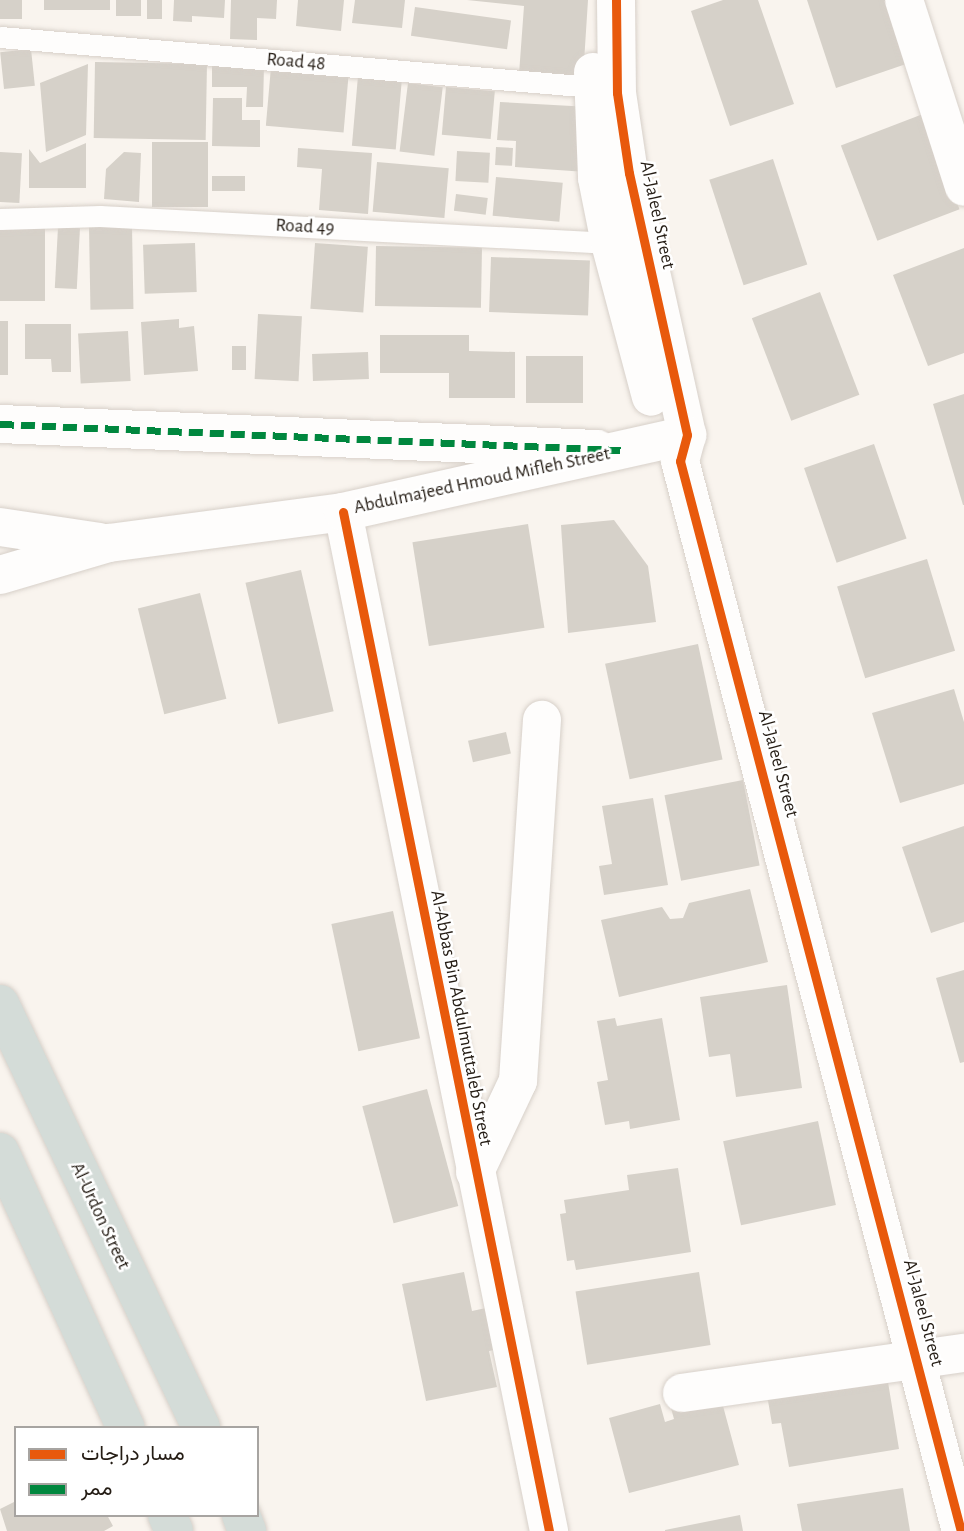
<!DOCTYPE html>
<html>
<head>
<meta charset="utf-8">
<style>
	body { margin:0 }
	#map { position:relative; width:964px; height:1531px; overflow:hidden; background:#f9f4ee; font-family:"Alegreya Sans",Vazirmatn,sans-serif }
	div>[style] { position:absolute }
	.building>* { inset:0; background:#d6d1c9; transform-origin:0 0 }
	.roads { filter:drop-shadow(0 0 2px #d7d0c9) drop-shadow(0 0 2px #d7d0c9) }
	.service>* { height:21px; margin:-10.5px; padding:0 10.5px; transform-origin:10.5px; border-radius:10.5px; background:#fefdfc }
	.minor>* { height:38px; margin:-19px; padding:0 19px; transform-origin:19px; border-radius:19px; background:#fefdfc }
	.tertiary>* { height:38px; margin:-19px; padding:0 19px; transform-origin:19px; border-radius:19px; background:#fefdfc }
	.trunk>* { height:38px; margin:-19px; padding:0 19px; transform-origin:19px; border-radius:19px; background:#d4dcd8 }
	.quiet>* { height:7px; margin-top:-3.5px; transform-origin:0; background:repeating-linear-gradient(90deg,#00873e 0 14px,transparent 0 21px) }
	.cycleway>* { height:9px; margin:-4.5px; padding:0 4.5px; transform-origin:4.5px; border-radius:4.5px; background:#e8590c }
	span { translate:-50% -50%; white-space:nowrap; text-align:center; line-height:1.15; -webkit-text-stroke:5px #fff; paint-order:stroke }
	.street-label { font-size:19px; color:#241c14 }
	.legend { position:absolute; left:14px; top:1426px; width:245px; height:91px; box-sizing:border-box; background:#fff; border:2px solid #a7a4a1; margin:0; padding:9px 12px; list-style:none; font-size:21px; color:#241c14 }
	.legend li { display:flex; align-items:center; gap:14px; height:35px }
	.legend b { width:35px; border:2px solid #a7a4a1 }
</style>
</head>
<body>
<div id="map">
	<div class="building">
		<i style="left:0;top:0;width:22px;height:19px"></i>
		<i style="left:44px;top:0;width:66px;height:10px"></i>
		<i style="left:116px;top:0;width:25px;height:16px"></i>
		<i style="left:147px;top:0;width:15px;height:19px"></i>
		<i style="clip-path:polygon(174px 0,225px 0,224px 18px,192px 16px,192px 22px,173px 21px)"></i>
		<i style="clip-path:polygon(231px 0,277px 0,276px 19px,257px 18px,257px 40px,230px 39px)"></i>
		<i style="clip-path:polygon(298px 0,344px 0,341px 31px,296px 26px)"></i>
		<i style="clip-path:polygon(355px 0,405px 0,402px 28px,352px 23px)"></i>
		<i style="clip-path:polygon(467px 0,588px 0,583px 78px,519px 74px,524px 6px)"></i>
		<i style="clip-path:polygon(723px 0,758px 0,794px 104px,730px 126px,691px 11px)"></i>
		<i style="clip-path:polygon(807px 0,888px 0,909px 63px,836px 88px)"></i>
		<i style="left:415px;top:7px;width:97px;height:29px;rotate:8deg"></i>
		<i style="left:31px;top:49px;width:37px;height:31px;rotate:84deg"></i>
		<i style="left:95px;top:62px;width:112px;height:76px;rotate:1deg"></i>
		<i style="clip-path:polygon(88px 64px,86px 135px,46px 152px,40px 83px)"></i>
		<i style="clip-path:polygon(212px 66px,264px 66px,263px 107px,246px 107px,247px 87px,212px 87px)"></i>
		<i style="left:271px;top:67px;width:78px;height:59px;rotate:5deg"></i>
		<i style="left:358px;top:76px;width:44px;height:70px;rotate:5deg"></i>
		<i style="left:408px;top:83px;width:35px;height:69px;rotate:7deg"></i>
		<i style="left:446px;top:87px;width:49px;height:48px;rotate:5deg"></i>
		<i style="clip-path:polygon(213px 98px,242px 98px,242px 120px,260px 120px,260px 147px,212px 146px)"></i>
		<i style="clip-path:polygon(500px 102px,590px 107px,586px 172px,515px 167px,516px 141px,497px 140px)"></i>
		<i style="left:923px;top:114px;width:102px;height:88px;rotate:69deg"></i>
		<i style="left:208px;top:142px;width:65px;height:56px;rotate:90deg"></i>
		<i style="clip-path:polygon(86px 143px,86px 188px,29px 188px,29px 149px,40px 163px)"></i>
		<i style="left:496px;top:147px;width:17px;height:18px;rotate:3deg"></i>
		<i style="clip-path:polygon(298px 148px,372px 153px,368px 214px,319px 210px,322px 169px,297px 167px)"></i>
		<i style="left:457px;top:151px;width:33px;height:30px;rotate:3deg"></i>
		<i style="left:0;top:152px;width:22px;height:50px;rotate:3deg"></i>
		<i style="clip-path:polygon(124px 152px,141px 153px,139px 202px,104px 199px,106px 169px)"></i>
		<i style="left:773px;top:159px;width:111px;height:67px;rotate:72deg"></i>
		<i style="left:377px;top:162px;width:72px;height:50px;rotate:5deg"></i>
		<i style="left:245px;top:176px;width:15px;height:33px;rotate:90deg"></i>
		<i style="left:496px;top:177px;width:67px;height:39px;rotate:5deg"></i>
		<i style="left:456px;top:194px;width:32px;height:17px;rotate:7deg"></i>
		<i style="left:132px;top:226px;width:83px;height:43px;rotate:89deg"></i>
		<i style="left:0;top:227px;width:45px;height:74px"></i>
		<i style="left:58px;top:227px;width:22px;height:61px;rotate:3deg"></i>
		<i style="left:195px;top:243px;width:49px;height:52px;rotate:88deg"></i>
		<i style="left:315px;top:243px;width:53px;height:66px;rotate:4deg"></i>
		<i style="left:376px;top:246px;width:106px;height:60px;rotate:1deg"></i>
		<i style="clip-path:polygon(964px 248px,964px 353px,928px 366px,893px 275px)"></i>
		<i style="left:491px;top:257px;width:99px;height:55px;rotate:2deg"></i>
		<i style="left:820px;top:292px;width:110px;height:73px;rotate:69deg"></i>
		<i style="left:258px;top:314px;width:44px;height:65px;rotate:3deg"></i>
		<i style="clip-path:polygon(179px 319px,179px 328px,194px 326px,198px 371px,144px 375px,141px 322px)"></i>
		<i style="left:0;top:321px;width:8px;height:54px"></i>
		<i style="clip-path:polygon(25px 324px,71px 324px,71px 372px,52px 372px,51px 359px,25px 359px)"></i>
		<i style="left:128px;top:331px;width:50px;height:50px;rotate:87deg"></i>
		<i style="clip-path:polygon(380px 335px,469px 335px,469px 351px,515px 352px,515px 398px,449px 398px,449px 373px,380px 373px)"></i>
		<i style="left:232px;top:346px;width:14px;height:24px"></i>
		<i style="left:368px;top:352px;width:27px;height:56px;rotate:88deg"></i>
		<i style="left:583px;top:356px;width:47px;height:57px;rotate:90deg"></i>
		<i style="clip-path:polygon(964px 394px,964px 505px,963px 505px,933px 404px)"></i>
		<i style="left:874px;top:444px;width:100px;height:74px;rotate:71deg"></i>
		<i style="clip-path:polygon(614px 520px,648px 566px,656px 622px,568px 633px,561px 525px)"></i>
		<i style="left:528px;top:524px;width:105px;height:117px;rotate:81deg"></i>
		<i style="left:927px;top:559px;width:96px;height:94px;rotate:73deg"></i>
		<i style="left:301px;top:570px;width:145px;height:57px;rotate:77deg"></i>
		<i style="left:200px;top:593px;width:109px;height:64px;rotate:76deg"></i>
		<i style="left:698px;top:644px;width:118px;height:95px;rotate:78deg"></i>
		<i style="clip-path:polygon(954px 689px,964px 722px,964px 784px,900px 803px,872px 713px)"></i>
		<i style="left:506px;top:732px;width:22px;height:39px;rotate:77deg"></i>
		<i style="left:743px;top:780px;width:87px;height:80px;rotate:79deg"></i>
		<i style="clip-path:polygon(653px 798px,668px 885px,604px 895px,599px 866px,612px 864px,602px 806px)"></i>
		<i style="clip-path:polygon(964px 826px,964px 922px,931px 933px,902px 847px)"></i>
		<i style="clip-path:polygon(750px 889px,768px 962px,619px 997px,601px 920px,662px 907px,670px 919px,683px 918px,689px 903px)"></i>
		<i style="left:393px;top:911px;width:130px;height:63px;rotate:78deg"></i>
		<i style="clip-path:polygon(964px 970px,964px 1062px,960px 1063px,936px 978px)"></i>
		<i style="clip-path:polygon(787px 985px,802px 1088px,736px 1097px,730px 1054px,709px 1057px,700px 997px)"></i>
		<i style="clip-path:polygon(615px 1018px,617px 1026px,662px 1018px,680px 1120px,630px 1129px,629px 1121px,605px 1125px,597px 1082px,608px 1080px,597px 1021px)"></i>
		<i style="left:427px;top:1089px;width:121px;height:67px;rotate:75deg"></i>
		<i style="left:818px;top:1121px;width:86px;height:97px;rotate:78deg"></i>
		<i style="clip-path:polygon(678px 1168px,691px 1252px,576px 1270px,574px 1260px,567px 1261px,560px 1214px,566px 1213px,564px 1200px,629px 1190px,627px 1175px)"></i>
		<i style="clip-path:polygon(464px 1272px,472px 1311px,500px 1305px,509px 1347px,489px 1351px,497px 1387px,426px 1401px,402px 1284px)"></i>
		<i style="left:699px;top:1272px;width:74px;height:125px;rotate:81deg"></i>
		<i style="clip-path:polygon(887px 1376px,899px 1449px,789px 1467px,781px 1423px,772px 1424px,767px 1395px)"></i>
		<i style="clip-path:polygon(720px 1395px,739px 1465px,629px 1493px,609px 1418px,660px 1404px,665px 1422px,674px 1419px,671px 1408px)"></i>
		<i style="clip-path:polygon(903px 1488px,910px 1531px,802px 1531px,797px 1504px)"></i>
		<i style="clip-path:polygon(16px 1501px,16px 1515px,107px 1515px,113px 1526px,104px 1531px,7px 1531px,0 1509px)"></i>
		<i style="clip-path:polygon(740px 1515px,743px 1531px,665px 1531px,665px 1530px)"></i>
	</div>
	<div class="roads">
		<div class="service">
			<i style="left:0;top:37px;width:595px;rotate:4.82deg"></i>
			<i style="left:0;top:219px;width:100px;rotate:-1.7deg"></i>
			<i style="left:100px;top:216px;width:511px;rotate:3.03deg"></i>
		</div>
		<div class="minor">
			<i style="left:904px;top:0;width:196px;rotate:72.2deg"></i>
			<i style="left:0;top:424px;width:598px;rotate:2.4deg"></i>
			<i style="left:343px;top:512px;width:1040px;rotate:78.57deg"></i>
			<i style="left:475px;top:1172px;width:101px;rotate:-64.7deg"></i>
			<i style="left:518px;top:1081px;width:362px;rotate:-86.2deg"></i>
			<i style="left:682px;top:1393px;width:285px;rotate:-8.1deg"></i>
		</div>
		<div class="tertiary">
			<i style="left:616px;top:0;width:93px;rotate:89.4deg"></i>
			<i style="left:617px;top:93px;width:81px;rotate:81.5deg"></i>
			<i style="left:629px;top:173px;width:268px;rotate:77.5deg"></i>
			<i style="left:687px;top:435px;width:27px;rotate:105deg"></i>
			<i style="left:680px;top:461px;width:1106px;rotate:75.29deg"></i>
			<i style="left:593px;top:72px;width:106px;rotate:87.8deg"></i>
			<i style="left:597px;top:178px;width:66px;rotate:78.7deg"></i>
			<i style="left:610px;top:243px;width:159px;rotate:75.1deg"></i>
			<i style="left:0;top:527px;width:101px;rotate:8.5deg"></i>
			<i style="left:0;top:575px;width:114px;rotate:-16.4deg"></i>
			<i style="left:109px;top:543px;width:236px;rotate:-7.5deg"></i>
			<i style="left:343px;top:512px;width:353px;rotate:-12.6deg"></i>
		</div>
		<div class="trunk">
			<i style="left:0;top:1004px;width:469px;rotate:64.6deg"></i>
			<i style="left:0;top:1152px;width:303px;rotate:65.5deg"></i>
			<i style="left:167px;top:1515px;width:17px;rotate:66deg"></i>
			<i style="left:241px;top:1515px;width:17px;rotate:69deg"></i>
		</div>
	</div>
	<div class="quiet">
		<i style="left:0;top:424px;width:621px;rotate:2.4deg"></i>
	</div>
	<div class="cycleway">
		<i style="left:616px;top:0;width:93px;rotate:89.4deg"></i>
		<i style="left:617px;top:93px;width:81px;rotate:81.5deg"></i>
		<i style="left:629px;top:173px;width:268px;rotate:77.5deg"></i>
		<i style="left:687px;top:435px;width:27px;rotate:105deg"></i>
		<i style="left:680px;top:461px;width:1106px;rotate:75.29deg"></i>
		<i style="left:343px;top:512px;width:1040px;rotate:78.57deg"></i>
	</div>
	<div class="street-label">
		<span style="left:296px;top:62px;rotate:5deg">Road 48</span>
		<span style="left:657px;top:215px;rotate:78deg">Al-Jaleel Street</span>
		<span style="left:305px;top:227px;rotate:3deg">Road 49</span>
		<span style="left:482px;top:481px;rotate:-12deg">Abdulmajeed Hmoud Mifleh Street</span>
		<span style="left:778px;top:764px;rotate:75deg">Al-Jaleel Street</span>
		<span style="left:461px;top:1018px;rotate:79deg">Al-Abbas Bin Abdulmuttaleb Street</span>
		<span style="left:100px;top:1216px;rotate:65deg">Al-Urdon Street</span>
		<span style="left:923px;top:1313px;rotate:75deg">Al-Jaleel Street</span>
	</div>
	<ul class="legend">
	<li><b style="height:9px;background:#e8590c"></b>مسار دراجات</li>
	<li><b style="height:9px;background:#00873e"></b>ممر</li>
	</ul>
</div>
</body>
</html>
